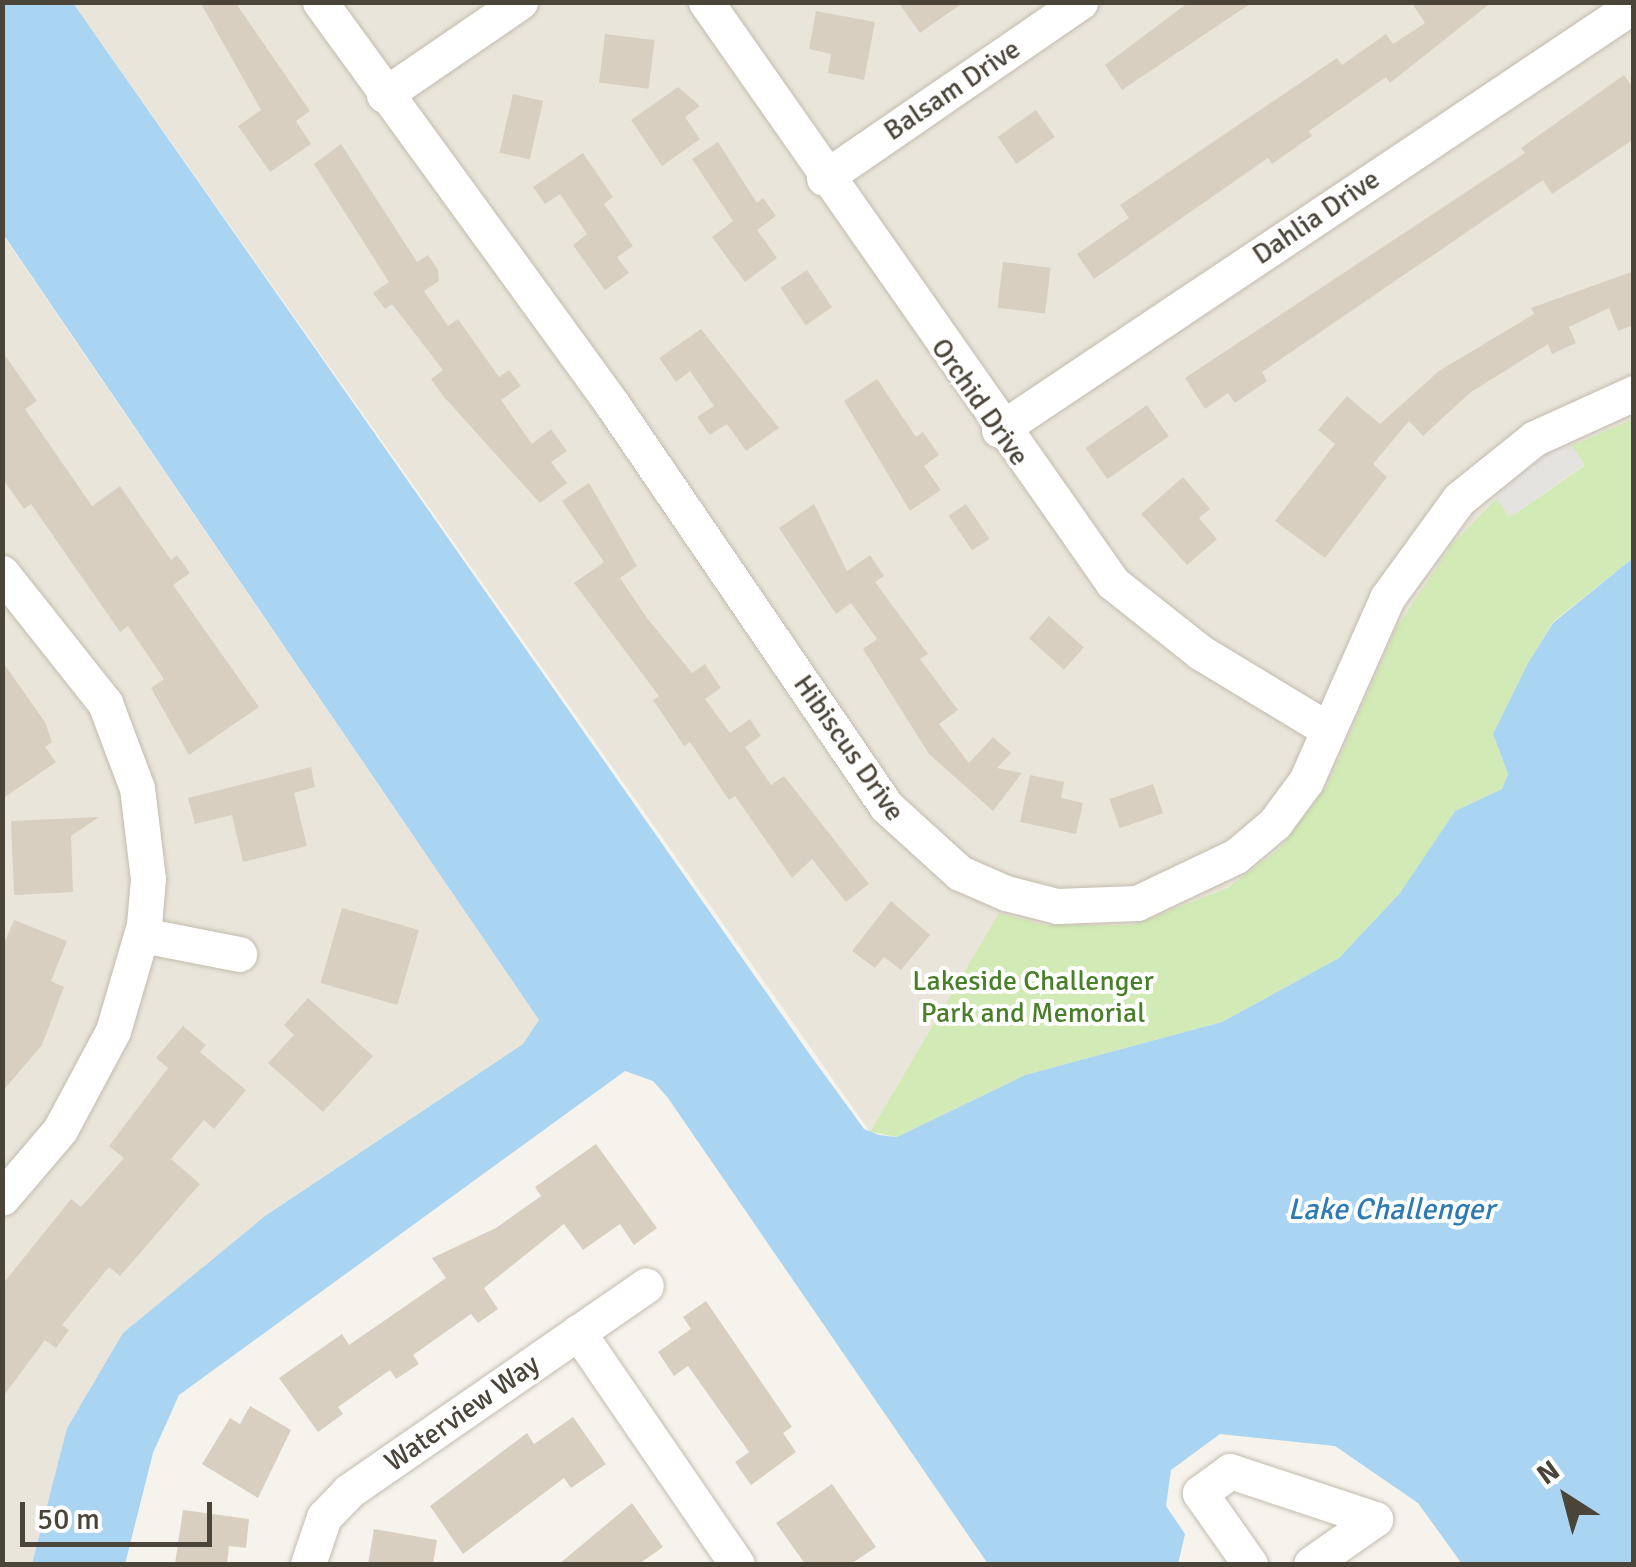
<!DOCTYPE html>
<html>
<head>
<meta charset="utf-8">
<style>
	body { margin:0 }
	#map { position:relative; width:1636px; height:1567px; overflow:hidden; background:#f6f3ec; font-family:Signika,sans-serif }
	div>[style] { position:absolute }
	.residential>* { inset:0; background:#eae5da }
	.green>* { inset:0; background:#d2eab5 }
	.parking>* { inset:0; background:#e5e3e0; transform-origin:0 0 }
	.water>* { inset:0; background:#a9d4f2 }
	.building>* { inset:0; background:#d8cfc1; transform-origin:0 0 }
	.roads { filter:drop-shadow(0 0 2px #c2bbae) drop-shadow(0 0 2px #c2bbae) }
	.minor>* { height:35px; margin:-17.5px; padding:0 17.5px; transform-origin:17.5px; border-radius:17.5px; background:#fff }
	span { translate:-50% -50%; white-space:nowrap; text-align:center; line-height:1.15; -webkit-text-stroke:8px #fff; paint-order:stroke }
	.street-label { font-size:28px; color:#4b4439 }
	.park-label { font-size:28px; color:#4a7f2a }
	.water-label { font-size:30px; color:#2e7ab2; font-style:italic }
	.frame { position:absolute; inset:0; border:5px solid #4b4439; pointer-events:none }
	.north { position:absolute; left:1516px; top:1447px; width:100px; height:100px; -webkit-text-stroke:8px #fff; paint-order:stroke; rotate:324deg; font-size:28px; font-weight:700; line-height:40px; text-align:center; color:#4b4439 }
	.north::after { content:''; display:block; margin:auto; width:35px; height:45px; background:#4b4439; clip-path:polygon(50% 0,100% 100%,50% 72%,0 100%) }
	.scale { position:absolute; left:20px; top:1502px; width:192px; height:45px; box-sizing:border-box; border:5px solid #4b4439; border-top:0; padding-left:12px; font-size:30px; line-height:35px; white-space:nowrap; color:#4b4439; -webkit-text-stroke:8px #fff; paint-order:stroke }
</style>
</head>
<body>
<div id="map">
	<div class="residential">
		<i style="clip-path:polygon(73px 3px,1633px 3px,1633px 419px,1571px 446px,1565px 437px,1490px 490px,1497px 498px,1453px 543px,1328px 784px,1279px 849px,1227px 888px,1132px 925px,1044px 925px,999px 914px,870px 1132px)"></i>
		<i style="clip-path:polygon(2px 234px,539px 1020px,523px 1044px,265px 1216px,123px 1333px,67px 1428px,32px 1564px,2px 1564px)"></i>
	</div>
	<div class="green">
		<i style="clip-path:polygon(1633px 419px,1633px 558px,1553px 622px,1528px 663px,1493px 734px,1508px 774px,1502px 789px,1455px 811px,1400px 893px,1339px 958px,1222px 1022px,1025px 1075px,897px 1137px,870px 1132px,999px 913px,1044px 925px,1132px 925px,1227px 888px,1279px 849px,1328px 784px,1397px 627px,1453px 543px,1497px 498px,1513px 515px,1584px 466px,1571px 446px)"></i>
	</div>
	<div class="parking">
		<i style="left:1565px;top:436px;width:35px;height:92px;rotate:55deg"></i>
	</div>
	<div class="water">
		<i style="clip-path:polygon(2px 3px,73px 3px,808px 1052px,864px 1129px,879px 1135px,897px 1137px,1025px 1075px,1222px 1022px,1339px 958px,1400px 893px,1455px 811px,1502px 789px,1508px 774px,1493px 734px,1528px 663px,1553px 623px,1633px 558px,1633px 1564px,1462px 1564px,1418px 1503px,1335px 1446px,1220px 1434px,1171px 1470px,1166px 1506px,1185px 1534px,1178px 1564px,988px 1564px,668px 1098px,653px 1081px,625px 1071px,179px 1395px,153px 1453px,125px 1564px,32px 1564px,67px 1428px,123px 1333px,265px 1216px,523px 1044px,539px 1020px,3px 234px)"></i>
	</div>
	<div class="building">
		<i style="clip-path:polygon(200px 2px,235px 2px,310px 111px,296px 121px,311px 144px,270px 172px,238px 126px,261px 110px)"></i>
		<i style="clip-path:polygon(898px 2px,964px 2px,920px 33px)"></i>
		<i style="clip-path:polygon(1189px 2px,1253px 2px,1122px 90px,1105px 65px)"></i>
		<i style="clip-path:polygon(1411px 2px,1492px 2px,1390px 83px,1386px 77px,1309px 131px,1312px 136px,1272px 164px,1268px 158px,1094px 279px,1077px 254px,1129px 218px,1120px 205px,1337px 58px,1342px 65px,1386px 34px,1393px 44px,1425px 23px)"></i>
		<i style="clip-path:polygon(816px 11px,875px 22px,864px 80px,828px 73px,831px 54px,809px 49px)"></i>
		<i style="left:605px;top:34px;width:50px;height:49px;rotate:7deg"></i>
		<i style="clip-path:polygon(1624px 75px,1634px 89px,1634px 139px,1552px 194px,1543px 180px,1262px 372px,1267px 381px,1235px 403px,1228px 393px,1205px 409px,1185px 378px,1525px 153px,1521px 148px)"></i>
		<i style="clip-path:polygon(678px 87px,700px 106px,685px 117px,700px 139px,662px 166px,631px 120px)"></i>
		<i style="left:513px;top:94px;width:31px;height:60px;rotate:13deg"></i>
		<i style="left:1036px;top:110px;width:33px;height:47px;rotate:55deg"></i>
		<i style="clip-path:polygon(718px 142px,757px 203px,763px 198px,776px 216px,757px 230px,777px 258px,745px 282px,712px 237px,733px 221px,692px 159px)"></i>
		<i style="clip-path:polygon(341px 144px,417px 262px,428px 255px,438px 270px,439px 281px,424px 291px,448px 326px,458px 319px,499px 377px,509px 370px,521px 386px,501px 400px,532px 444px,551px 429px,567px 451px,551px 462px,567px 483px,540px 503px,444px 397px,431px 379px,443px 370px,392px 304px,385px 309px,373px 293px,389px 282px,314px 164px)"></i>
		<i style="clip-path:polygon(583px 153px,613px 197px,604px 204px,633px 246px,617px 257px,629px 273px,605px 290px,573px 245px,587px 234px,560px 194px,545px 204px,533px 187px)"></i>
		<i style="left:1003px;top:262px;width:48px;height:46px;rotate:7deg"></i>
		<i style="left:807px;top:270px;width:45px;height:32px;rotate:56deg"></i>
		<i style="clip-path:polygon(1634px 271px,1634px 325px,1618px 331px,1609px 308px,1569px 327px,1576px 343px,1552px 354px,1548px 344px,1471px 392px,1423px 436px,1409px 421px,1373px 464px,1387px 477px,1325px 558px,1275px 521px,1335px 444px,1318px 430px,1347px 396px,1380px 424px,1439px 371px,1534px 314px,1531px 308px)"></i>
		<i style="clip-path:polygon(701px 329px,779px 428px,746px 451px,727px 424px,710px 435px,697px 417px,714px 406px,690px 371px,676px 382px,659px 358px)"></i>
		<i style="clip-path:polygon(2px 351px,37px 401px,25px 409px,92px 506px,120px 486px,171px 560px,177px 555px,190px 573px,173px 585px,259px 707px,189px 755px,151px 688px,164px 679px,128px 626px,120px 632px,31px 504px,24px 509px,2px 478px)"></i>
		<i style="clip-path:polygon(877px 379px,916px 437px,923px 432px,939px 455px,924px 466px,941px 490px,910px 511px,844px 401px)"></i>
		<i style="left:1147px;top:405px;width:38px;height:75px;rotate:55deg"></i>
		<i style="clip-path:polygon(1183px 477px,1210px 509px,1199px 518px,1217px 539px,1187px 565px,1141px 514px)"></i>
		<i style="clip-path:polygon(589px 483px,637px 566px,620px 578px,647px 618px,692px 673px,705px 664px,721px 688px,705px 699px,730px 733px,750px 719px,761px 736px,745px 747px,771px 785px,784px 776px,869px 884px,846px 902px,812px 859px,792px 878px,735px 796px,729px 800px,690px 742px,684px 746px,653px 700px,659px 696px,574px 583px,604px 562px,562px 501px)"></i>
		<i style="clip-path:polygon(814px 504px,847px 571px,870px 555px,884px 576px,875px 582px,928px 654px,920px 659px,958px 710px,939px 724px,969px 763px,993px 737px,1011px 753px,997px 768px,1022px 773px,993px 811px,929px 754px,863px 649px,877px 639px,851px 603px,836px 614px,779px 528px)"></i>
		<i style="left:966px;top:504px;width:42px;height:21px;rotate:56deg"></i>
		<i style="left:1049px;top:616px;width:47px;height:30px;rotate:42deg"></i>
		<i style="clip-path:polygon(2px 661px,45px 722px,52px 742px,45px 747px,56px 762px,2px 799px)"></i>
		<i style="clip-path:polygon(311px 767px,315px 787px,294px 793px,307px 846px,243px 862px,232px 815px,195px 824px,188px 798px)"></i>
		<i style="clip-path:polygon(1030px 775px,1064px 782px,1061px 798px,1083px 803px,1076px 834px,1020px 822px)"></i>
		<i style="left:1153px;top:784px;width:31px;height:46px;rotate:71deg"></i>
		<i style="clip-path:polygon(99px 817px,71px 836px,73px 892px,14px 895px,11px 821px)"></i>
		<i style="clip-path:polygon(891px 901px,930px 935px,901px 970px,884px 957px,875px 968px,852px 951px)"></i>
		<i style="left:342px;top:908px;width:80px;height:78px;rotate:16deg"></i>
		<i style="clip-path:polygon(14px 920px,67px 941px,51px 981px,64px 987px,42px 1045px,2px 1092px,2px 948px)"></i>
		<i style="clip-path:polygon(308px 998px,373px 1056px,323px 1112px,268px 1063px,294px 1035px,284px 1025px)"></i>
		<i style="clip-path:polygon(183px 1026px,206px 1045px,200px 1052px,246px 1090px,214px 1129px,204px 1120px,171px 1159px,200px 1184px,120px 1276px,109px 1267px,62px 1325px,69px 1330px,56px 1348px,45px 1340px,2px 1398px,2px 1285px,71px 1199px,81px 1207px,124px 1158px,109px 1146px,168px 1068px,156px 1058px)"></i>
		<i style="clip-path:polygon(596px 1144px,657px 1228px,634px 1245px,620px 1224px,583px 1250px,564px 1224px,484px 1288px,498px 1309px,478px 1323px,471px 1314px,413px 1355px,419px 1364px,396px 1379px,390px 1370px,338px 1407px,343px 1414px,318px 1432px,279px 1378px,342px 1334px,349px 1345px,446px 1278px,432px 1258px,496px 1228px,541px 1196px,535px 1187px)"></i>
		<i style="clip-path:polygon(706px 1301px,792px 1427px,783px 1433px,796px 1452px,751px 1485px,735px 1462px,749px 1452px,688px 1366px,674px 1376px,658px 1352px,691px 1329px,683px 1317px)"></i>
		<i style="clip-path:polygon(250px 1406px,291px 1430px,258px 1498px,202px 1464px,230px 1418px,240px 1424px)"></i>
		<i style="clip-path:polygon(573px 1417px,606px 1464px,571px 1488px,564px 1478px,463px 1554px,430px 1506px,527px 1433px,534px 1444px)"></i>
		<i style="clip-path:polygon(832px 1484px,876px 1547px,851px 1564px,805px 1564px,776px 1523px)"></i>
		<i style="clip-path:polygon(632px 1503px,663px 1547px,639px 1564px,559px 1564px)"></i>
		<i style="clip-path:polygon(183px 1510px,249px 1519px,246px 1548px,229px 1546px,227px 1564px,175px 1564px)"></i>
		<i style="clip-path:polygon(374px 1529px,437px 1540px,433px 1564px,368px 1564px)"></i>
	</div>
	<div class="roads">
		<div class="minor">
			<i style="left:320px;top:2px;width:497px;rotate:54deg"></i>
			<i style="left:612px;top:404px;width:486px;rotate:55.7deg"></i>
			<i style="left:886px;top:806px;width:100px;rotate:42.2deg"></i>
			<i style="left:960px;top:873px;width:50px;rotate:23.5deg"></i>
			<i style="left:1006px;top:893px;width:53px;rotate:14.3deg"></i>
			<i style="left:1057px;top:906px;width:80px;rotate:-2.1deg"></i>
			<i style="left:1137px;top:903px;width:110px;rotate:-25.4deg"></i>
			<i style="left:1236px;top:856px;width:51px;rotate:-40.2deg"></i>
			<i style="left:1275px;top:823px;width:52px;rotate:-53.6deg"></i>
			<i style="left:1306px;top:781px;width:200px;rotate:-66.1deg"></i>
			<i style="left:1387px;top:598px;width:122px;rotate:-54deg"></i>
			<i style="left:1459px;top:499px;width:97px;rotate:-38.8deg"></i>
			<i style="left:1535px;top:438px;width:109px;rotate:-24.4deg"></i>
			<i style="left:706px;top:2px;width:709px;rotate:54.99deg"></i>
			<i style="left:1113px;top:583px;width:111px;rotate:38.4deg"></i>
			<i style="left:1200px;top:652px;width:149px;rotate:31.2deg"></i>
			<i style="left:384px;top:95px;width:165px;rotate:-34.4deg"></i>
			<i style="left:824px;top:178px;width:311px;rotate:-34.5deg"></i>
			<i style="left:999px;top:430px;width:764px;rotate:-33.79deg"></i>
			<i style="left:2px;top:573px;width:166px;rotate:51.6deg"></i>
			<i style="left:105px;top:703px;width:91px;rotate:69.4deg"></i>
			<i style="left:137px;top:788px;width:92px;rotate:83.1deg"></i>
			<i style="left:148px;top:879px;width:46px;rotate:95deg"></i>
			<i style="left:144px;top:925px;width:110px;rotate:106.3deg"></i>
			<i style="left:113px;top:1031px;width:112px;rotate:118.2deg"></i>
			<i style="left:60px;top:1130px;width:89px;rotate:130.5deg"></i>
			<i style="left:142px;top:935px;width:99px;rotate:11.1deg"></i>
			<i style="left:578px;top:1332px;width:281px;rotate:55.6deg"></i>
			<i style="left:308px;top:1564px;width:50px;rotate:-71.2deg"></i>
			<i style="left:324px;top:1517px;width:36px;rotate:-46deg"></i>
			<i style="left:349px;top:1491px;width:361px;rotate:-34.7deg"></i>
			<i style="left:1250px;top:1564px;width:87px;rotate:-125.2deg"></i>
			<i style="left:1200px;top:1493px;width:37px;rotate:-36deg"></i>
			<i style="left:1230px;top:1471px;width:153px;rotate:18.3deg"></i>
			<i style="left:1375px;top:1519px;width:78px;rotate:144.9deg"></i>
		</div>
	</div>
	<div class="street-label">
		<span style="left:952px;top:90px;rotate:-34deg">Balsam Drive</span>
		<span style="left:1316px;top:217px;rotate:-34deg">Dahlia Drive</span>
		<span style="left:980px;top:402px;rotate:55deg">Orchid Drive</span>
		<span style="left:849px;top:748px;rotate:55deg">Hibiscus Drive</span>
		<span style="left:462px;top:1413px;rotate:-35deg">Waterview Way</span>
	</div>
	<div class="park-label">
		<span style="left:1033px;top:997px">Lakeside Challenger<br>Park and Memorial</span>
	</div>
	<div class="water-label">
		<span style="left:1391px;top:1210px">Lake Challenger</span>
	</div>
	<div class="frame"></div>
	<div class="north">N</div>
	<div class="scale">50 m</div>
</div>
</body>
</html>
